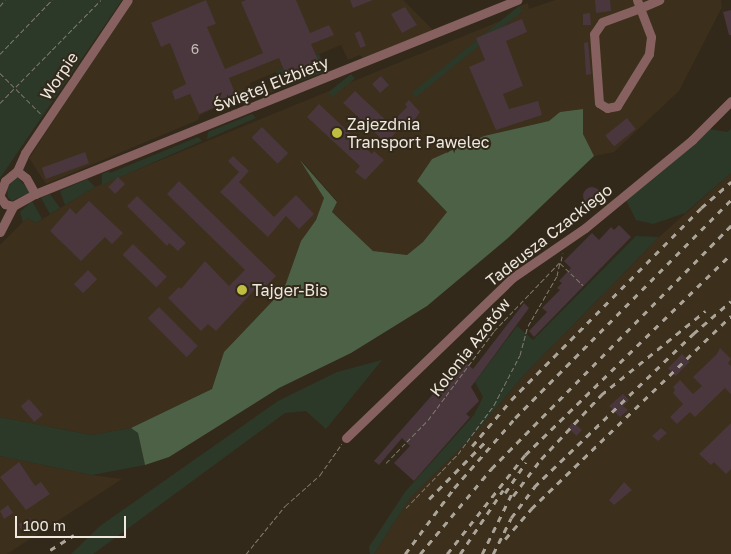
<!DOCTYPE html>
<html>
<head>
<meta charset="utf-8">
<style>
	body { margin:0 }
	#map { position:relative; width:731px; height:554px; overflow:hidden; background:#32291b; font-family:"Golos Text",sans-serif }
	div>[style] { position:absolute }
	.built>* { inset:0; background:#3c2f1b }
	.green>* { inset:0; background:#2c3928; transform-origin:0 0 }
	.forest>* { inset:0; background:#4c6146 }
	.building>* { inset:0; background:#49373d; transform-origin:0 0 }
	.round { border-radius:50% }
	.path>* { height:1px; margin-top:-0.5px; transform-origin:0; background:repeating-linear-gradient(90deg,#827a6e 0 5px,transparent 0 7.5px) }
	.minor>* { height:9px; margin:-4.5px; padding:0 4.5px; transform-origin:4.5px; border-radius:4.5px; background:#87615f }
	.rail>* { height:2.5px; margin-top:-1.25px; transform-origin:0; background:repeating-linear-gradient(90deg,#aba499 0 6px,transparent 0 12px) }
	.dots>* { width:14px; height:14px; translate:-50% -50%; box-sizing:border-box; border:2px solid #32291b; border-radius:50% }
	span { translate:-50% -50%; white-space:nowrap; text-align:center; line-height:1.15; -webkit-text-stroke:4px #32291b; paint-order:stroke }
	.number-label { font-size:14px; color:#c5bcb6 }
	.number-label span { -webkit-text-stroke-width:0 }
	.street-label { font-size:16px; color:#eee8df }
	.poi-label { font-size:16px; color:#eee8df }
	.left { translate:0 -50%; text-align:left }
	.scale { position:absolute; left:15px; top:516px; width:111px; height:22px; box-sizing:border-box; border:2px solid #eee8df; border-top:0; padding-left:6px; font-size:15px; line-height:18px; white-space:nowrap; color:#eee8df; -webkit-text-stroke:4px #32291b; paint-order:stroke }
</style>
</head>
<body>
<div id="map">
	<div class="built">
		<i style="clip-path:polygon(133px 0,403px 0,433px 30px,363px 58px,360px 55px,348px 60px,341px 45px,317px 55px,319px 62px,286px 75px,276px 72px,250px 83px,255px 94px,273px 86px,275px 91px,253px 100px,241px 97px,200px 115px,198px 120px,46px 184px,29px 158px)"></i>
		<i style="clip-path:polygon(555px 0,721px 0,722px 7px,679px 91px,614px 152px,594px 156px,590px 151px,583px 134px,583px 109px,561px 112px,549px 121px,484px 136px,432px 159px,417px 181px,447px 212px,423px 242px,407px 255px,373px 251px,332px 212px,337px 201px,302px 161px,324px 198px,316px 220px,301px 241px,284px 289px,224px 352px,212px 389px,131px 428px,91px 435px,0 417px,0 245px,27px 218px,36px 223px,95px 187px,522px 12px,519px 6px,528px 3px,529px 9px)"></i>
		<i style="clip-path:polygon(731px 173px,731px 554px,374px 554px,410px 498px,472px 437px,522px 377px,659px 237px)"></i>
		<i style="clip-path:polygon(0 456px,92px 475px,122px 479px,7px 554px,0 554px)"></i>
	</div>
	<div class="green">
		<i style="clip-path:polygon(0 0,122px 0,0 178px)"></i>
		<i style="left:519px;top:6px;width:6px;height:138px;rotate:51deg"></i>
		<i style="clip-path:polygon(319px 54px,327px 71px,282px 88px,276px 72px,283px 68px,287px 75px,319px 62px,316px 55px)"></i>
		<i style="left:351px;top:74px;width:6px;height:29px;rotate:51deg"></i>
		<i style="clip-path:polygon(252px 114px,256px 118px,207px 139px,208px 132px)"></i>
		<i style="clip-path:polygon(709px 129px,727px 132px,731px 129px,731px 173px,685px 213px,653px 224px,636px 220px,626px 200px)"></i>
		<i style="clip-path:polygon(198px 137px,202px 141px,102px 185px,102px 174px,109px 171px,110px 173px)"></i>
		<i style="clip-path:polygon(17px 177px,31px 192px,12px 201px,8px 197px,7px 188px)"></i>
		<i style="clip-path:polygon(87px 179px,95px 187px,65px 205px,60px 191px)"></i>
		<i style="clip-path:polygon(50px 194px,60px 208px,50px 214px,41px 198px)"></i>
		<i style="clip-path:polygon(32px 201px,42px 219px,36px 223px,27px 218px,23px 222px,20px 212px)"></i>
		<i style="clip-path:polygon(636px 236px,659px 237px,522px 377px,472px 437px,410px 498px,374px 554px,370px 554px,369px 547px,405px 492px,474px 415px,483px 397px,475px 382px,517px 326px,533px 340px)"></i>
		<i style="clip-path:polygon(382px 360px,326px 429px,306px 411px,285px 413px,93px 554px,71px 554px,100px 526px,278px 401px,337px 372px)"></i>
		<i style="clip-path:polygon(0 417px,91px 435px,131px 428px,138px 433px,145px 465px,92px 475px,0 456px)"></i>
	</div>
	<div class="forest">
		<i style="clip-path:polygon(583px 109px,583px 134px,594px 156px,508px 238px,427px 306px,351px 353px,279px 388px,169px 457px,145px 465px,138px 433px,131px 428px,212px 389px,224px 352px,284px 289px,301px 241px,316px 220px,324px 198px,300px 160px,337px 202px,332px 212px,373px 251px,407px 255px,423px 242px,447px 212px,417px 181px,432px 159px,484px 136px,549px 121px,560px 112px)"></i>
	</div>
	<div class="building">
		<i style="clip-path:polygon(206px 0,216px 24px,207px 27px,225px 69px,263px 53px,241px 2px,246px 0,296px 0,310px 33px,329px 25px,334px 35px,311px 44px,319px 62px,286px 75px,279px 58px,229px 78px,237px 98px,199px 114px,190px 94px,175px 100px,172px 91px,186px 84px,170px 43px,161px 47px,151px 23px)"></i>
		<i style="clip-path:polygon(350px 0,373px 0,353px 8px)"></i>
		<i style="clip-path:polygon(595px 0,610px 0,611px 11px,596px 13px)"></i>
		<i style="clip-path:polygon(405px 7px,417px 25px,402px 33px,391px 14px)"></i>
		<i style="clip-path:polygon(731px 10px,731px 35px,729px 35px,723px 12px)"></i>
		<i style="clip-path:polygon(590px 13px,591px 25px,583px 25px,583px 14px)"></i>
		<i style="clip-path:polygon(522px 19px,527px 32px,506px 41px,523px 86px,503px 94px,509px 109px,538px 101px,542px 115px,496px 130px,469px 67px,485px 60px,476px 38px)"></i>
		<i style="left:360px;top:31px;width:16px;height:6px;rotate:68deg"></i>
		<i style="clip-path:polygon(588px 42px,591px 74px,586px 75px,584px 43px)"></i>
		<i style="left:381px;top:76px;width:12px;height:12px;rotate:48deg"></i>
		<i style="clip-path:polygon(355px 91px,390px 124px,407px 107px,405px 104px,409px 100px,420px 112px,406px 132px,401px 127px,386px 143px,343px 103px)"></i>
		<i style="clip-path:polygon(319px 104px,372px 154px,374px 151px,384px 160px,365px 180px,355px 172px,360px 166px,307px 117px)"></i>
		<i style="left:627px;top:118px;width:14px;height:28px;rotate:51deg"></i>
		<i style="left:262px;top:127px;width:37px;height:15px;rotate:45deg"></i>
		<i style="left:85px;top:152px;width:12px;height:46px;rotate:70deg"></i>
		<i style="clip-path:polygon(233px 156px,249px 171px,239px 182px,274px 217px,296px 195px,314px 214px,299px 229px,286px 216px,268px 237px,220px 192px,239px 172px,228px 161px)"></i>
		<i style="left:118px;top:177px;width:10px;height:14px;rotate:45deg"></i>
		<i style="clip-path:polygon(179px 181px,276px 276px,263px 289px,259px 285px,216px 331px,208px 324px,201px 331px,168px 298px,179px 287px,181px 289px,205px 261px,229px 286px,245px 270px,167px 194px)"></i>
		<i class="round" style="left:583px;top:187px;width:18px;height:18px"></i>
		<i style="clip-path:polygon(137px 196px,186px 243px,178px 251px,169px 243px,167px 246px,127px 206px)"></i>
		<i style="clip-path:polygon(89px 201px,123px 233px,112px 244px,105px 237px,81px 261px,50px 231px,70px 208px,76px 214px)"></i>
		<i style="clip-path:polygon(619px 225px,631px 237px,534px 337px,529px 331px,547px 312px,542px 308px,560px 290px,557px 288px,562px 283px,559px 281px,571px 268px,564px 261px,592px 233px,599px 240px,611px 227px,614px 230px)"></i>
		<i style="left:133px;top:244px;width:47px;height:15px;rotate:44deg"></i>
		<i style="left:88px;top:270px;width:13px;height:20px;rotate:45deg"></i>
		<i style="clip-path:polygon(524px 303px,529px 308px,471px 387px,479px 401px,466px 414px,470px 417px,414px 481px,394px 463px,410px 446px,402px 438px,379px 465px,374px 461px,463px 360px,473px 369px)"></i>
		<i style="left:159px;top:307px;width:55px;height:16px;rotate:45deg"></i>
		<i style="clip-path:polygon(720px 348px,731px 359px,728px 363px,731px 366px,731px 394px,725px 388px,695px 417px,690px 412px,677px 424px,670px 417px,683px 404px,673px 393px,675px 390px,673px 387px,680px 380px,693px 394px,702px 386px,693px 377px,717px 354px)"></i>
		<i style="left:682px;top:354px;width:11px;height:20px;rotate:45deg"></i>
		<i style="clip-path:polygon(623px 394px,629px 400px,623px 406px,628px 410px,620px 417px,609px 406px)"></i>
		<i style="left:29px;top:399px;width:21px;height:11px;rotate:49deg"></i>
		<i style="left:573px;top:422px;width:12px;height:8px;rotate:42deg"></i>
		<i style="clip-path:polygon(731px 423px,731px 469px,726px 474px,714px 462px,711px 465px,699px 454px)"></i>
		<i style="clip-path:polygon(661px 428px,667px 433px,658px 441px,652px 436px)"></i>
		<i style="clip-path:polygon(19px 462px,35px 486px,41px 482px,50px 494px,26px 510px,0 477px)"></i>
		<i style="clip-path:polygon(624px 482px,632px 490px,614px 505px,609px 500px)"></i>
		<i style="clip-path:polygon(8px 505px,13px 513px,4px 519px,0 511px)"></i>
		<i style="left:30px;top:518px;width:7px;height:13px;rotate:63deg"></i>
	</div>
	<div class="path">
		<i style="left:0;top:6px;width:8px;rotate:-50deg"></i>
		<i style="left:0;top:54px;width:75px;rotate:-46.1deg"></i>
		<i style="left:0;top:73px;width:58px;rotate:45deg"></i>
		<i style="left:0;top:103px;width:144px;rotate:-45.6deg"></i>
		<i style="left:560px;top:263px;width:32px;rotate:44deg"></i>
		<i style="left:386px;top:463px;width:60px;rotate:-45.7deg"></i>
		<i style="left:428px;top:420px;width:111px;rotate:-53.4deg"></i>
		<i style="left:494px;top:331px;width:97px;rotate:-46.3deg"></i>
		<i style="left:561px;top:261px;width:8px;rotate:-76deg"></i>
		<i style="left:406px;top:508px;width:75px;rotate:-46.1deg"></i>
		<i style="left:458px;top:454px;width:61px;rotate:-53.7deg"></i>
		<i style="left:494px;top:405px;width:56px;rotate:-62.5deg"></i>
		<i style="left:520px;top:355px;width:30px;rotate:-75deg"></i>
		<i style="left:528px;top:326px;width:58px;rotate:-59.9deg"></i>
		<i style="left:557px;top:276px;width:14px;rotate:-78deg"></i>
		<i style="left:246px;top:554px;width:62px;rotate:-50.9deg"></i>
		<i style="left:285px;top:506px;width:47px;rotate:-41.5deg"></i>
		<i style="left:320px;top:475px;width:38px;rotate:-55deg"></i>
	</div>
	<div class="minor">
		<i style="left:637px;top:0;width:9px;rotate:69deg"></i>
		<i style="left:640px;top:8px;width:31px;rotate:69deg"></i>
		<i style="left:651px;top:37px;width:17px;rotate:97deg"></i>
		<i style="left:649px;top:54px;width:61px;rotate:121.6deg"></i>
		<i style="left:617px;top:106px;width:10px;rotate:169deg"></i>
		<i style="left:607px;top:108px;width:9px;rotate:-148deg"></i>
		<i style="left:599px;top:103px;width:69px;rotate:-94.1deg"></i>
		<i style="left:594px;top:34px;width:14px;rotate:-56deg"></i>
		<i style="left:602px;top:22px;width:40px;rotate:-20.2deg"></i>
		<i style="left:640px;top:8px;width:21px;rotate:-23deg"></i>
		<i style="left:17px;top:171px;width:20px;rotate:-66deg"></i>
		<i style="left:25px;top:153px;width:184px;rotate:-56.1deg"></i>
		<i style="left:0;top:194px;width:14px;rotate:-69deg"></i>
		<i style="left:5px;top:181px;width:16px;rotate:-40deg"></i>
		<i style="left:35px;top:194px;width:520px;rotate:-21.92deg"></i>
		<i style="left:0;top:197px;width:9px;rotate:54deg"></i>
		<i style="left:5px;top:204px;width:8px;rotate:14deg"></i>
		<i style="left:13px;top:206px;width:25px;rotate:-29deg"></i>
		<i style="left:35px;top:194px;width:18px;rotate:-119deg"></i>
		<i style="left:26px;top:178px;width:11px;rotate:-142deg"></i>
		<i style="left:0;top:232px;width:29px;rotate:-63deg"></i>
		<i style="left:346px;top:438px;width:231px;rotate:-43.9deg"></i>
		<i style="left:512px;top:278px;width:88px;rotate:-34.4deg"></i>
		<i style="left:585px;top:228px;width:139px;rotate:-39.4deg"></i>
		<i style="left:692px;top:140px;width:55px;rotate:-45deg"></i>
	</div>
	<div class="rail">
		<i style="left:472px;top:446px;width:60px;rotate:-49.7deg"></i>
		<i style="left:511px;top:400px;width:270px;rotate:-45.3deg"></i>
		<i style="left:701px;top:208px;width:40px;rotate:-41deg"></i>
		<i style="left:505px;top:493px;width:37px;rotate:-56deg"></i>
		<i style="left:513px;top:496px;width:46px;rotate:-52.9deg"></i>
		<i style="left:541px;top:459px;width:88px;rotate:-46.8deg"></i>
		<i style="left:601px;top:395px;width:134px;rotate:-38.9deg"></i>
		<i style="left:429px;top:499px;width:80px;rotate:-45.5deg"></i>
		<i style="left:505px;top:539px;width:40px;rotate:-49deg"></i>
		<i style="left:531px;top:509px;width:278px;rotate:-44deg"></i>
		<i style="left:50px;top:550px;width:28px;rotate:-32deg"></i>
		<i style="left:405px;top:554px;width:82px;rotate:-53.4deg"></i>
		<i style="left:454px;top:488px;width:93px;rotate:-48.9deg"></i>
		<i style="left:515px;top:418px;width:307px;rotate:-45.3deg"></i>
		<i style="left:420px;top:554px;width:111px;rotate:-50.1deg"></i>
		<i style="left:491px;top:469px;width:342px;rotate:-45.4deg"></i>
		<i style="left:447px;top:554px;width:126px;rotate:-51.8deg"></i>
		<i style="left:525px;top:455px;width:288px;rotate:-44.3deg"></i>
		<i style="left:460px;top:554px;width:77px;rotate:-56.1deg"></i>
		<i style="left:482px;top:554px;width:72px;rotate:-63.8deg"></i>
		<i style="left:493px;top:554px;width:40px;rotate:-63.4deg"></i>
		<i style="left:511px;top:518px;width:39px;rotate:-53deg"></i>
		<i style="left:534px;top:487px;width:221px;rotate:-43.9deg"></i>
		<i style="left:693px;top:334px;width:50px;rotate:-41deg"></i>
	</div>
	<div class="dots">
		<i style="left:337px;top:133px;background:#c0be40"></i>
		<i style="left:242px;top:290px;background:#c0be40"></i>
	</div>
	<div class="number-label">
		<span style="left:195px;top:49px">6</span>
	</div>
	<div class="street-label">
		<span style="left:59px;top:76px;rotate:-56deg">Worpie</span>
		<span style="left:271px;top:84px;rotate:-22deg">Świętej Elżbiety</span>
		<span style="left:549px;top:235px;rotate:-38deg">Tadeusza Czackiego</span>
		<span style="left:470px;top:347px;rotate:-52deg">Kolonia Azotów</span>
	</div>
	<div class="poi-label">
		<span class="left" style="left:347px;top:133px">Zajezdnia<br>Transport Pawelec</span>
		<span class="left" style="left:252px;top:290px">Tajger-Bis</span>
	</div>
	<div class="scale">100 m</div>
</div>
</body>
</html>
